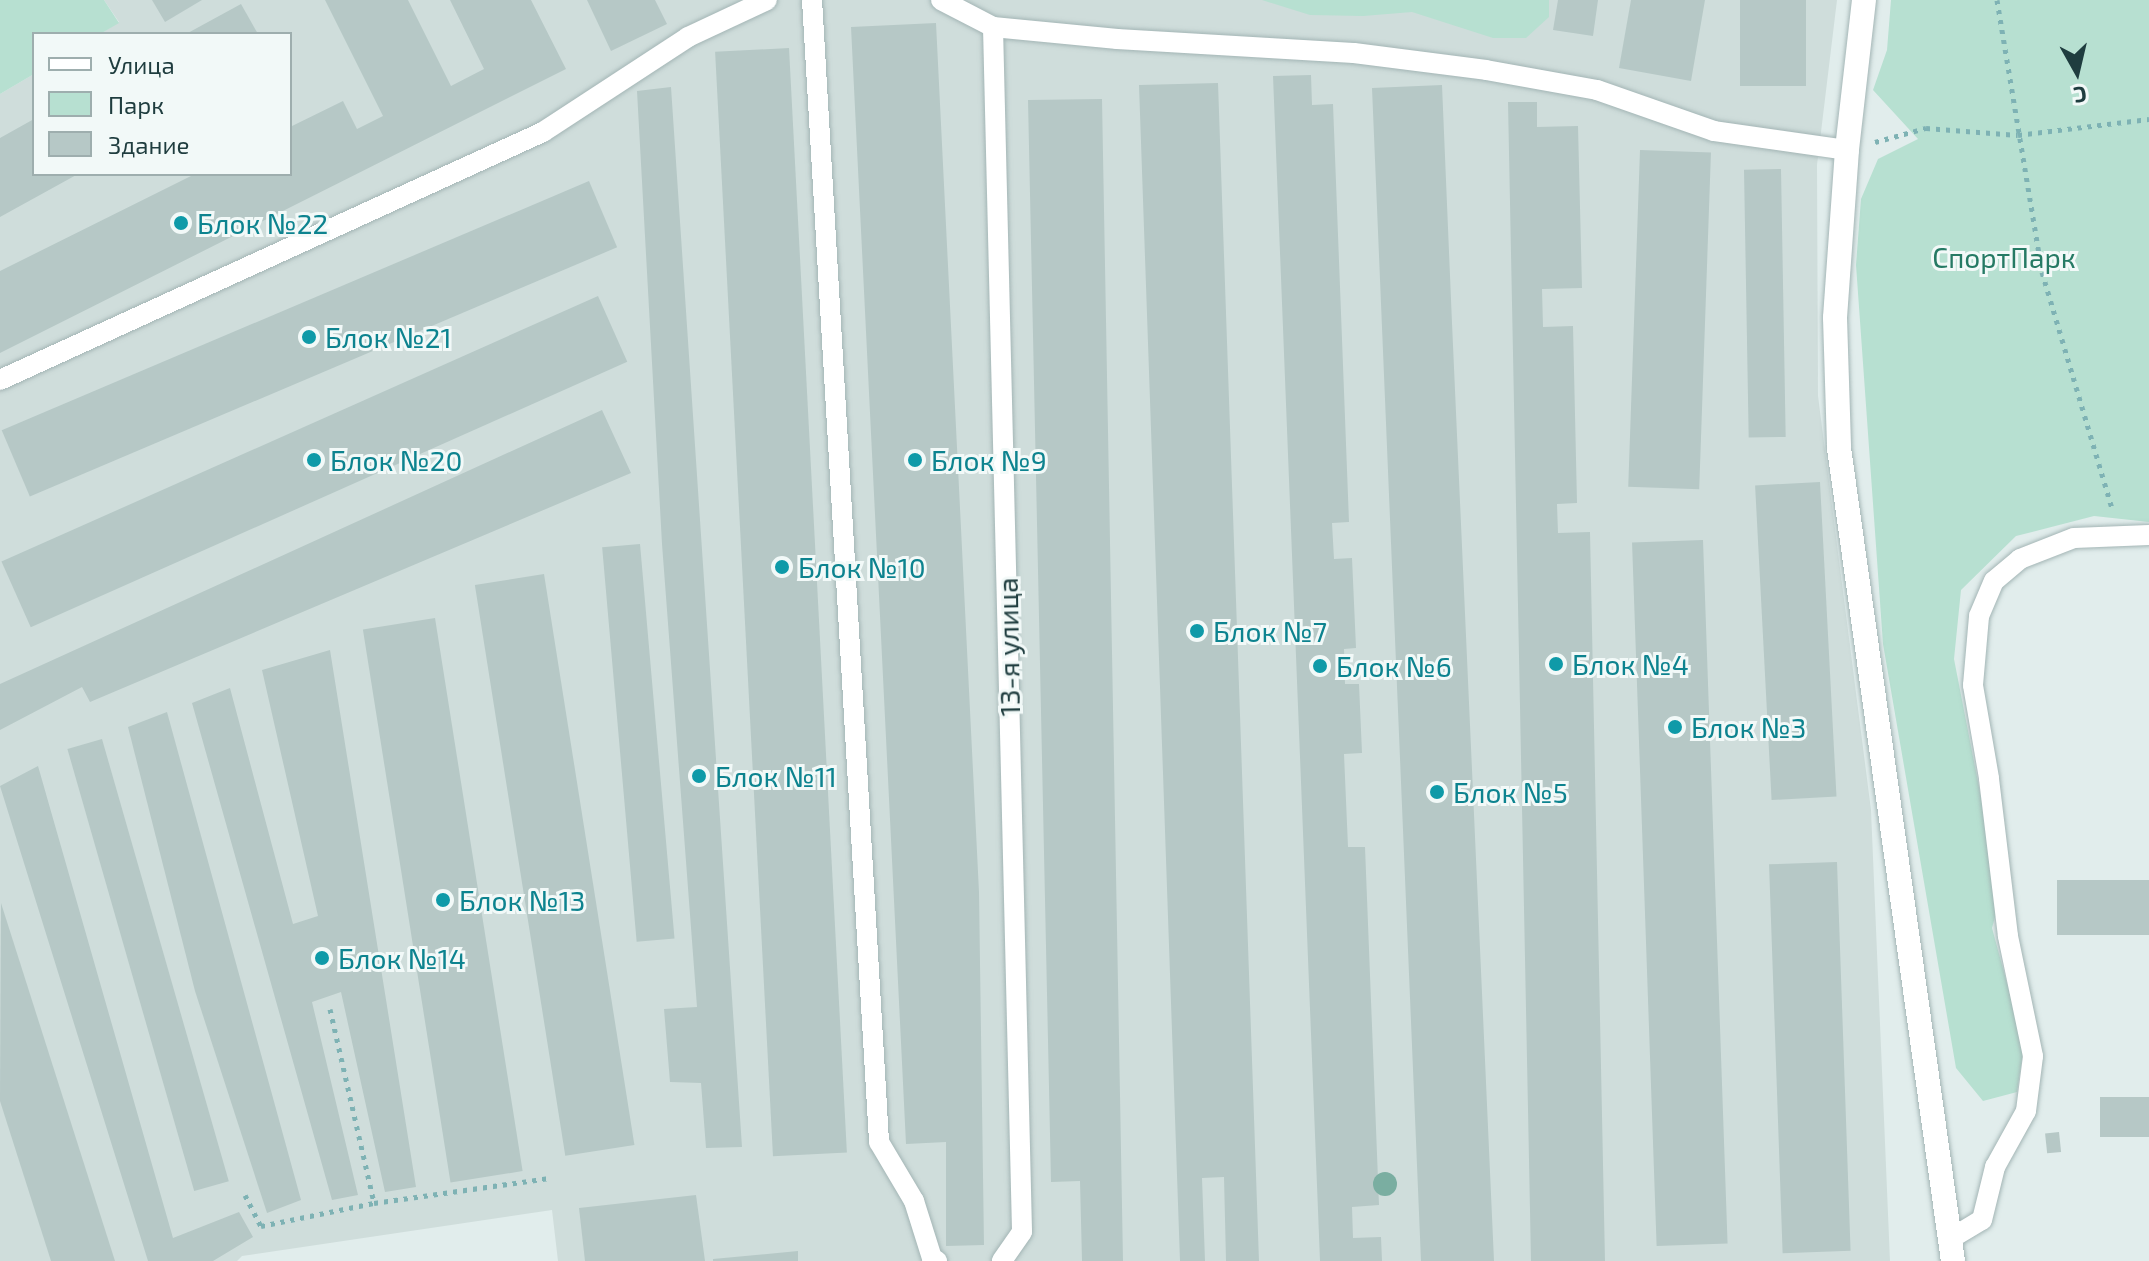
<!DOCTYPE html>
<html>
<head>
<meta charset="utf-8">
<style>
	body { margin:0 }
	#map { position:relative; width:2149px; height:1261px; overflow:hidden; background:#e1edec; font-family:"Exo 2",sans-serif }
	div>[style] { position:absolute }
	.built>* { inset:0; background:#cfdddb }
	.green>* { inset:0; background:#b7e0d1 }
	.building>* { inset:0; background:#b6c8c6; transform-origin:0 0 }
	.path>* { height:5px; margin-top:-2.5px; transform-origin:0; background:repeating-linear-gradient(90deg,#7eb2b4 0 4px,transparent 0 10px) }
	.roads { filter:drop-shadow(0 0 2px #a3b5b5) drop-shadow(0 0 2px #a3b5b5) }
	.lane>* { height:20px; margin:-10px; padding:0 10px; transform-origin:10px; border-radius:10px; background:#fff }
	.secondary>* { height:24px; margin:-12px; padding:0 12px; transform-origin:12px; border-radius:12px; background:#fff }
	.trees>* { width:24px; height:24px; margin:-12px; border-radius:50%; background:#7aaea1 }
	.dots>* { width:22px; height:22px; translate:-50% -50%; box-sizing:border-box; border:4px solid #f2f9f8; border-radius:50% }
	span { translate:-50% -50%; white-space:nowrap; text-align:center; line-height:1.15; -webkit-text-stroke:6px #f2f9f8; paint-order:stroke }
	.culture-label { font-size:28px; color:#0d838f }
	.left { translate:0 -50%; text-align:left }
	.park-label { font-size:28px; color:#257a64 }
	.street-label { font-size:28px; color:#1f3d3f }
	.legend { position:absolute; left:32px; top:32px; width:260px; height:144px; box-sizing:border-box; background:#f2f9f8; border:2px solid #9eaeae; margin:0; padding:10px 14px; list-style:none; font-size:24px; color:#1f3d3f }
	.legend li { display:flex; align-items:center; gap:16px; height:40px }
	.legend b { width:40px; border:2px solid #9eaeae }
	.north { position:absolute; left:2037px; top:32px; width:80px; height:80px; -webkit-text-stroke:6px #f2f9f8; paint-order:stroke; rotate:172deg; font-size:22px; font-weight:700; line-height:32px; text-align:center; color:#1f3d3f }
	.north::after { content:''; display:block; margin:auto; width:28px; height:36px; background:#1f3d3f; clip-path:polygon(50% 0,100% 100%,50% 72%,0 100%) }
</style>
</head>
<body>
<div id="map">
	<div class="built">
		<i style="clip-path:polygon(104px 0,1837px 0,1817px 165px,1818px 396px,1871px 810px,1890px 1261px,558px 1261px,552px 1210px,242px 1256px,237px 1261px,0 1261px,0 94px,34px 74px,34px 174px,290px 174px,290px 34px,100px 34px,119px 22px)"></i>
	</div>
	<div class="green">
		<i style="clip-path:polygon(0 0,104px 0,119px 23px,100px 34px,34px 34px,34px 74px,0 94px)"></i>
		<i style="clip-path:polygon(1262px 0,1549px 0,1549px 17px,1526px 38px,1493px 38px,1412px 12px,1363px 16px,1310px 15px)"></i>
		<i style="clip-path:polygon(1891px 0,2149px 0,2149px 522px,2094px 516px,2016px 536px,1961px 590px,1954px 659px,1985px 818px,2003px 888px,1992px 928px,2024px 1046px,2017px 1092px,1983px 1101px,1956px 1068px,1883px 644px,1856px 265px,1861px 199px,1878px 159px,1918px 139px,1873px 90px,1887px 50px)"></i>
	</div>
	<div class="building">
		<i style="clip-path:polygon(152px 0,202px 0,165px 22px)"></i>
		<i style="clip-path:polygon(325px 0,408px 0,451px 86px,484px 69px,450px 0,531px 0,566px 69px,0 353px,0 271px,195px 174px,290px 174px,290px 127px,343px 101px,357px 129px,383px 116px)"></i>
		<i style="clip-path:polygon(587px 0,655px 0,667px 24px,611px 51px)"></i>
		<i style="clip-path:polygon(1558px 0,1598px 0,1593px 36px,1553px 30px)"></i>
		<i style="clip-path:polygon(1631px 0,1705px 0,1691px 81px,1619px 68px)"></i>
		<i style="left:1740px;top:0;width:66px;height:86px"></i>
		<i style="clip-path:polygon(241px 4px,258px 34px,186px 34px)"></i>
		<i style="clip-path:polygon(936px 23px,979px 892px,984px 1245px,946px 1246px,946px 1142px,906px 1144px,851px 27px)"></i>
		<i style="left:789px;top:48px;width:1106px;height:74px;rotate:87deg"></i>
		<i style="clip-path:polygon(1311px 75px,1312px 105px,1333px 104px,1349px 522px,1332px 523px,1334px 559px,1352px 558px,1356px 648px,1344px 649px,1345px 684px,1359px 684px,1362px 753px,1344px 754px,1348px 847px,1365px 847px,1379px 1205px,1352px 1207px,1353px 1238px,1381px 1237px,1382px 1261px,1320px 1261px,1273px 76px)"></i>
		<i style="clip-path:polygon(1218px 83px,1259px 1261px,1226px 1261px,1224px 1177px,1202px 1178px,1205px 1261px,1180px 1261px,1139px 85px)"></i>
		<i style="clip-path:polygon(1442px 85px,1452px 323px,1494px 1261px,1421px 1261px,1372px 88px)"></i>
		<i style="clip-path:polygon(671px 87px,742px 1147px,706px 1148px,701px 1083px,670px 1082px,664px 1009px,697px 1007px,662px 544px,637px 91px)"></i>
		<i style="clip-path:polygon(1102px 99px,1123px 1261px,1082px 1261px,1080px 1181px,1051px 1182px,1028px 100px)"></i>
		<i style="clip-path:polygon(1508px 102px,1537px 102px,1537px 127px,1578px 126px,1582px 288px,1542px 289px,1543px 327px,1573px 326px,1577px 503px,1557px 504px,1558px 533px,1590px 532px,1605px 1261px,1531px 1261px)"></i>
		<i style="clip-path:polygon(34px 119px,34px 174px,78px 174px,0 217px,0 138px)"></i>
		<i style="left:1640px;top:150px;width:71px;height:337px;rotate:2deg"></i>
		<i style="left:1781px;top:169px;width:268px;height:37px;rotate:89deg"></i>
		<i style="left:589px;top:181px;width:72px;height:638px;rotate:67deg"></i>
		<i style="left:598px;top:296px;width:72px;height:653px;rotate:66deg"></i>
		<i style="clip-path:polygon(602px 410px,631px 473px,90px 702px,82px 687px,0 730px,0 684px)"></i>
		<i style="left:1820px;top:482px;width:315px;height:65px;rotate:87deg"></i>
		<i style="left:1703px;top:540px;width:704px;height:71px;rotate:88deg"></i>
		<i style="left:640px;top:544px;width:396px;height:38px;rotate:85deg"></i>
		<i style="left:544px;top:574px;width:578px;height:70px;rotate:81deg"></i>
		<i style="left:435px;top:618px;width:560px;height:73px;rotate:81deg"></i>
		<i style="clip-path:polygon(330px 650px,416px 1187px,385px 1192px,341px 992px,312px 1002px,358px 1195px,332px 1200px,192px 703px,230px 688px,293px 924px,318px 916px,262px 670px)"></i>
		<i style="clip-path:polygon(167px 712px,301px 1200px,267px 1213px,195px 991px,128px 727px)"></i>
		<i style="left:102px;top:739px;width:460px;height:36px;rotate:74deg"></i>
		<i style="clip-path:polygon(38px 766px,173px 1238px,239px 1212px,253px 1237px,213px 1261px,148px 1261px,0 786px)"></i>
		<i style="left:1837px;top:862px;width:389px;height:68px;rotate:88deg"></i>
		<i style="left:2149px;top:880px;width:55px;height:92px;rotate:90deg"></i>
		<i style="clip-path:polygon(1px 903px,115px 1261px,51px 1261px,0 1101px)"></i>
		<i style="left:2149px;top:1097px;width:40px;height:49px;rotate:90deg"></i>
		<i style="left:2059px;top:1132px;width:20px;height:14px;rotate:84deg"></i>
		<i style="clip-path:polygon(696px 1195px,705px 1261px,585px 1261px,579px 1208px)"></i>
		<i style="clip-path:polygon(798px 1251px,798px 1261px,713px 1261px,713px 1259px)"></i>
	</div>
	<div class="path">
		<i style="left:1997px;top:0;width:276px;rotate:80.6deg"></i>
		<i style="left:2042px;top:272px;width:247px;rotate:73.5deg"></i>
		<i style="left:1875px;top:142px;width:53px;rotate:-15.4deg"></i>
		<i style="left:1926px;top:128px;width:92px;rotate:4.4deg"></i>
		<i style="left:2018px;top:135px;width:132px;rotate:-7deg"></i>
		<i style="left:330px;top:1009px;width:199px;rotate:77.2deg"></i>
		<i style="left:245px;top:1195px;width:35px;rotate:63deg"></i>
		<i style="left:261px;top:1226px;width:115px;rotate:-11.5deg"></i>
		<i style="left:374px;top:1203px;width:177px;rotate:-8.1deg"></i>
	</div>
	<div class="roads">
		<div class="lane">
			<i style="left:812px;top:0;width:1144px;rotate:86.64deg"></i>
			<i style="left:879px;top:1142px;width:69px;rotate:59.3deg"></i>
			<i style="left:914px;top:1201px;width:60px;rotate:72.5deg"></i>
			<i style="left:932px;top:1258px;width:6px;rotate:31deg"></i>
			<i style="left:941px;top:0;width:59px;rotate:27.4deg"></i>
			<i style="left:993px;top:27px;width:125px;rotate:5.5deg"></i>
			<i style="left:1117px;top:39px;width:237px;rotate:3.4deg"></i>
			<i style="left:1354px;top:53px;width:133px;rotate:7.3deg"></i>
			<i style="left:1486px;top:70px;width:113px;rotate:10.2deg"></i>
			<i style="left:1597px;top:90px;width:124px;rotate:19.3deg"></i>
			<i style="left:1714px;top:131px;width:134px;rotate:8.1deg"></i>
			<i style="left:993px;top:27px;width:1205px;rotate:88.62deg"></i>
			<i style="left:1022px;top:1232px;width:35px;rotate:125deg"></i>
			<i style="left:0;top:380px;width:597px;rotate:-24.55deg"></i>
			<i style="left:543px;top:132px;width:173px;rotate:-33.2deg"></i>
			<i style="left:688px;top:37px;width:87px;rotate:-25.1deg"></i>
			<i style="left:1950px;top:1239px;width:37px;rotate:-31deg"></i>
			<i style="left:1982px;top:1220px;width:55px;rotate:-76.2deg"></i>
			<i style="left:1995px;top:1167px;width:64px;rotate:-61deg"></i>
			<i style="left:2026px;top:1111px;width:55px;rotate:-82.7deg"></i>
			<i style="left:2033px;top:1056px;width:123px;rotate:-101.8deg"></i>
			<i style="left:2008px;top:936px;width:159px;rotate:-96.9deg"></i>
			<i style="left:1989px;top:778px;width:94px;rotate:-99.8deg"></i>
			<i style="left:1973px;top:685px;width:69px;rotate:-85deg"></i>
			<i style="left:1979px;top:616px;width:38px;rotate:-67deg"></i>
			<i style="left:1994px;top:581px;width:34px;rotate:-40deg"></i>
			<i style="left:2020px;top:559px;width:58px;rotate:-21.3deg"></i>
			<i style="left:2074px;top:538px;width:75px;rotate:-2.3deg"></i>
		</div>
		<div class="secondary">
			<i style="left:1864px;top:0;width:151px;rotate:96.5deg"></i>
			<i style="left:1847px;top:150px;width:168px;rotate:94.1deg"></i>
			<i style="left:1835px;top:318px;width:130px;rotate:88.2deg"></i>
			<i style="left:1839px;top:448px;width:821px;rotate:82.02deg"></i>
		</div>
	</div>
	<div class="trees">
		<i style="left:1385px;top:1184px"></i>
	</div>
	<div class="dots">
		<i style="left:181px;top:223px;background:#0f9aa8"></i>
		<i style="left:309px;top:337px;background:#0f9aa8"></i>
		<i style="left:314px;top:460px;background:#0f9aa8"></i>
		<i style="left:915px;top:460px;background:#0f9aa8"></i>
		<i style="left:782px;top:567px;background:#0f9aa8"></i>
		<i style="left:1197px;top:631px;background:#0f9aa8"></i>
		<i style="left:1556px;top:664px;background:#0f9aa8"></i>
		<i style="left:1320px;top:666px;background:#0f9aa8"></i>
		<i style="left:1675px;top:727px;background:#0f9aa8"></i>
		<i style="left:699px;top:776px;background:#0f9aa8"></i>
		<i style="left:1437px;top:792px;background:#0f9aa8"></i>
		<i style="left:443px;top:900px;background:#0f9aa8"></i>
		<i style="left:322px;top:958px;background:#0f9aa8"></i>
	</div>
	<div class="culture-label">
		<span class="left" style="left:197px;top:223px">Блок №22</span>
		<span class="left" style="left:325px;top:337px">Блок №21</span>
		<span class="left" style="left:330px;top:460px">Блок №20</span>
		<span class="left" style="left:931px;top:460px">Блок №9</span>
		<span class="left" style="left:798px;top:567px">Блок №10</span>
		<span class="left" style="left:1213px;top:631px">Блок №7</span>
		<span class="left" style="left:1572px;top:664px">Блок №4</span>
		<span class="left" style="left:1336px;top:666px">Блок №6</span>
		<span class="left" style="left:1691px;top:727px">Блок №3</span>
		<span class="left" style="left:715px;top:776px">Блок №11</span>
		<span class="left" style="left:1453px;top:792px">Блок №5</span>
		<span class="left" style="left:459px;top:900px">Блок №13</span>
		<span class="left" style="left:338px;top:958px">Блок №14</span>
	</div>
	<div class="park-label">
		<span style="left:2004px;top:257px">СпортПарк</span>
	</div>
	<div class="street-label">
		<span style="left:1008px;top:647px;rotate:-91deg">13-я улица</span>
	</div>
	<ul class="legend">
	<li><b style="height:10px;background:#fff"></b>Улица</li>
	<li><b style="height:22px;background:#b7e0d1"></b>Парк</li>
	<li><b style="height:22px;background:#b6c8c6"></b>Здание</li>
	</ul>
	<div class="north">С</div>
</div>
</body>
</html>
